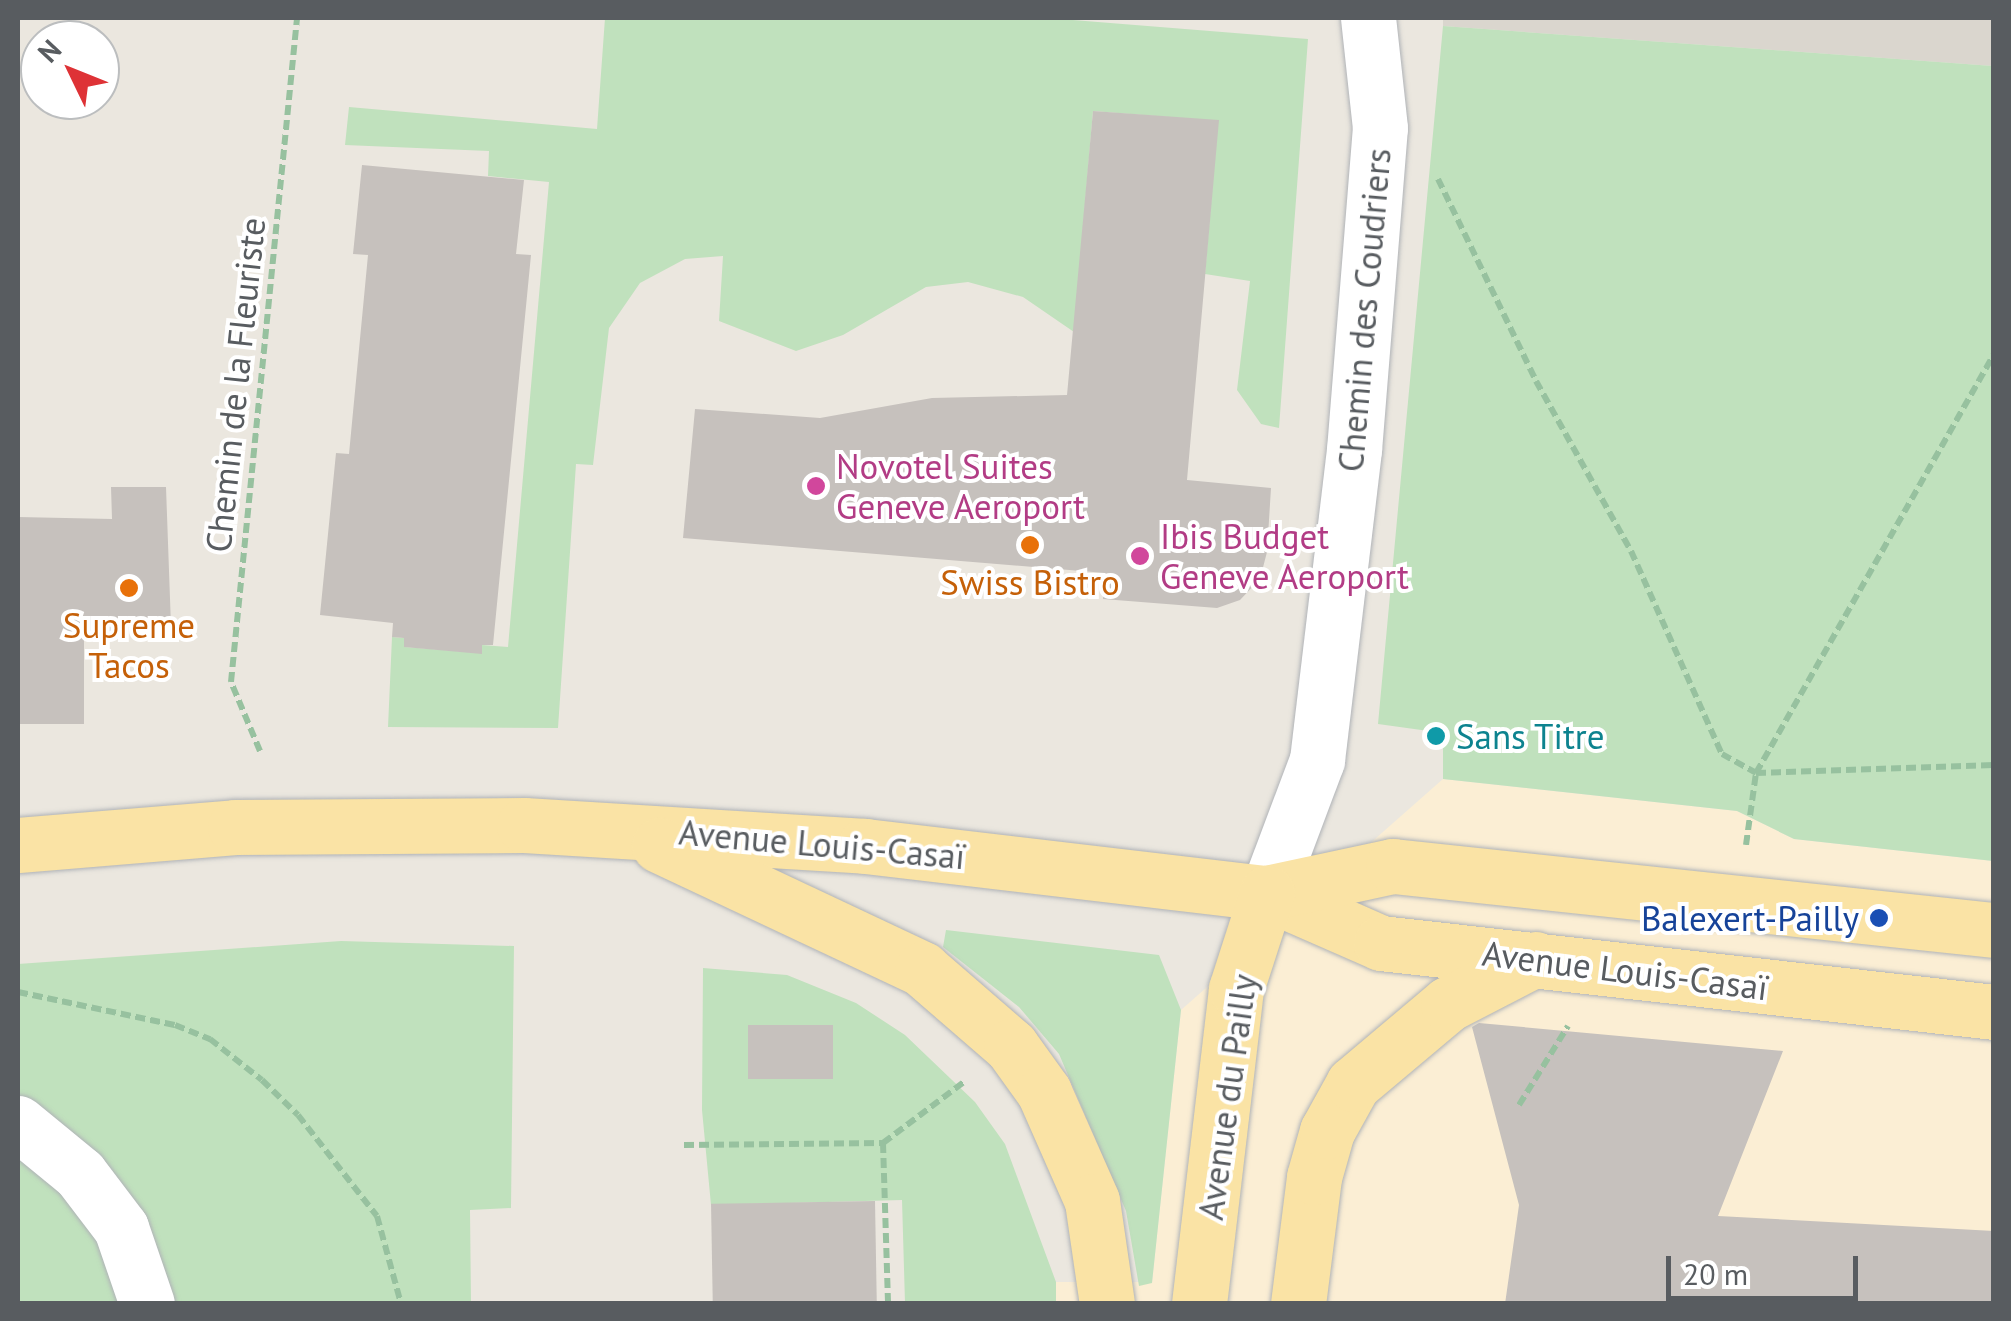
<!DOCTYPE html>
<html>
<head>
<meta charset="utf-8">
<style>
	body { margin:0 }
	#map { position:relative; width:2011px; height:1321px; overflow:hidden; background:#ebe7df; font-family:"PT Sans",sans-serif }
	div>[style] { position:absolute }
	.commercial>* { inset:0; background:#fbeed4 }
	.education>* { inset:0; background:#dad6ce }
	.green>* { inset:0; background:#c0e1bd }
	.building>* { inset:0; background:#c6c1bd; transform-origin:0 0 }
	.path>* { height:6px; margin-top:-3px; transform-origin:0; background:repeating-linear-gradient(90deg,#97c19f 0 10px,transparent 0 15px) }
	.roads { filter:drop-shadow(0 0 2px #b0b3b7) drop-shadow(0 0 2px #b0b3b7) }
	.minor>* { height:55px; margin:-27.5px; padding:0 27.5px; transform-origin:27.5px; border-radius:27.5px; background:#fff }
	.major>* { height:55px; margin:-27.5px; padding:0 27.5px; transform-origin:27.5px; border-radius:27.5px; background:#fae3a5 }
	.dots>* { width:28px; height:28px; translate:-50% -50%; box-sizing:border-box; border:5px solid #fff; border-radius:50% }
	span { translate:-50% -50%; white-space:nowrap; text-align:center; line-height:1.15; -webkit-text-stroke:8px #fff; paint-order:stroke }
	.street-label { font-size:35px; color:#585c60 }
	.hotel-label { font-size:35px; color:#b23c85 }
	.left { translate:0 -50%; text-align:left }
	.food-label { font-size:35px; color:#c56008 }
	.culture-label { font-size:35px; color:#0d838f }
	.transit-label { font-size:35px; color:#164399 }
	.right { translate:-100% -50%; text-align:right }
	.frame { position:absolute; inset:0; border:20px solid #585c60; pointer-events:none }
	.north { position:absolute; left:20px; top:20px; width:100px; height:100px; box-sizing:border-box; background:#fff; border:2px solid #bcbebf; border-radius:50%; rotate:313deg; font-size:28px; font-weight:700; line-height:40px; text-align:center; color:#585c60 }
	.north::after { content:''; display:block; margin:auto; width:35px; height:45px; background:#de3236; clip-path:polygon(50% 0,100% 100%,50% 72%,0 100%) }
	.scale { position:absolute; left:1666px; top:1256px; width:192px; height:45px; box-sizing:border-box; border:5px solid #585c60; border-top:0; padding-left:12px; font-size:30px; line-height:35px; white-space:nowrap; color:#585c60; -webkit-text-stroke:8px #fff; paint-order:stroke }
</style>
</head>
<body>
<div id="map">
	<div class="commercial">
		<i style="clip-path:polygon(1443px 779px,1737px 811px,1794px 839px,1993px 861px,1993px 1303px,1056px 1304px,1056px 1282px,1152px 1282px,1181px 1010px)"></i>
	</div>
	<div class="education">
		<i style="clip-path:polygon(1443px 18px,1993px 18px,1993px 66px,1443px 26px)"></i>
	</div>
	<div class="green">
		<i style="clip-path:polygon(605px 18px,1048px 18px,1308px 39px,1279px 428px,1261px 424px,1237px 390px,1250px 281px,1205px 274px,1218px 121px,1093px 111px,1074px 332px,1023px 297px,968px 282px,926px 287px,843px 335px,796px 351px,719px 321px,723px 256px,685px 259px,640px 283px,609px 328px,593px 465px,576px 464px,558px 728px,388px 727px,392px 637px,404px 638px,405px 647px,481px 653px,482px 645px,508px 647px,549px 182px,488px 176px,489px 151px,345px 145px,349px 107px,597px 129px)"></i>
		<i style="clip-path:polygon(1443px 26px,1993px 66px,1993px 861px,1794px 839px,1737px 811px,1443px 779px,1443px 733px,1378px 724px)"></i>
		<i style="clip-path:polygon(946px 930px,1159px 955px,1181px 1010px,1152px 1283px,1139px 1286px,1126px 1211px,1059px 1054px,1019px 1007px,943px 947px)"></i>
		<i style="clip-path:polygon(341px 941px,514px 946px,511px 1208px,470px 1210px,471px 1303px,18px 1304px,18px 964px)"></i>
		<i style="clip-path:polygon(703px 968px,787px 975px,856px 1003px,905px 1035px,975px 1102px,1005px 1144px,1056px 1282px,1056px 1303px,905px 1303px,902px 1200px,711px 1205px,702px 1110px)"></i>
	</div>
	<div class="building">
		<i style="clip-path:polygon(1093px 111px,1219px 120px,1187px 480px,1271px 488px,1267px 552px,1260px 579px,1240px 600px,1217px 608px,1103px 599px,1105px 573px,683px 538px,695px 409px,820px 418px,932px 398px,1067px 395px)"></i>
		<i style="clip-path:polygon(362px 165px,524px 180px,516px 254px,531px 255px,493px 645px,482px 645px,482px 654px,404px 647px,404px 638px,392px 637px,393px 623px,320px 615px,336px 453px,349px 454px,368px 255px,353px 254px)"></i>
		<i style="clip-path:polygon(111px 487px,166px 487px,171px 626px,113px 625px,112px 634px,84px 633px,84px 724px,18px 724px,18px 517px,112px 519px)"></i>
		<i style="clip-path:polygon(1479px 1023px,1783px 1051px,1718px 1216px,1994px 1231px,1994px 1304px,1505px 1304px,1519px 1205px,1472px 1027px)"></i>
		<i style="left:748px;top:1025px;width:85px;height:54px"></i>
		<i style="left:875px;top:1201px;width:103px;height:164px;rotate:89deg"></i>
	</div>
	<div class="path">
		<i style="left:1438px;top:179px;width:225px;rotate:64.1deg"></i>
		<i style="left:1536px;top:381px;width:195px;rotate:60.8deg"></i>
		<i style="left:1631px;top:551px;width:222px;rotate:65.9deg"></i>
		<i style="left:1722px;top:754px;width:39px;rotate:29deg"></i>
		<i style="left:1756px;top:773px;width:238px;rotate:-1.9deg"></i>
		<i style="left:260px;top:751px;width:75px;rotate:-112.8deg"></i>
		<i style="left:231px;top:682px;width:667px;rotate:-84.32deg"></i>
		<i style="left:1746px;top:845px;width:73px;rotate:-82.1deg"></i>
		<i style="left:1756px;top:773px;width:482px;rotate:-60.4deg"></i>
		<i style="left:18px;top:992px;width:160px;rotate:11.9deg"></i>
		<i style="left:175px;top:1025px;width:38px;rotate:22deg"></i>
		<i style="left:210px;top:1039px;width:66px;rotate:38.3deg"></i>
		<i style="left:262px;top:1080px;width:50px;rotate:44.2deg"></i>
		<i style="left:298px;top:1115px;width:128px;rotate:52deg"></i>
		<i style="left:377px;top:1216px;width:91px;rotate:74.7deg"></i>
		<i style="left:1519px;top:1105px;width:93px;rotate:-58.2deg"></i>
		<i style="left:883px;top:1143px;width:161px;rotate:88.2deg"></i>
		<i style="left:684px;top:1145px;width:199px;rotate:-0.6deg"></i>
		<i style="left:883px;top:1143px;width:101px;rotate:-37deg"></i>
	</div>
	<div class="roads">
		<div class="minor">
			<i style="left:1267px;top:893px;width:142px;rotate:-69.4deg"></i>
			<i style="left:1317px;top:760px;width:312px;rotate:-83.2deg"></i>
			<i style="left:1354px;top:450px;width:323px;rotate:-85.4deg"></i>
			<i style="left:1380px;top:128px;width:111px;rotate:-96.2deg"></i>
			<i style="left:18px;top:1123px;width:80px;rotate:39.4deg"></i>
			<i style="left:80px;top:1174px;width:68px;rotate:52.8deg"></i>
			<i style="left:121px;top:1228px;width:80px;rotate:71.1deg"></i>
		</div>
		<div class="major">
			<i style="left:18px;top:845px;width:218px;rotate:-4.7deg"></i>
			<i style="left:235px;top:827px;width:289px;rotate:-0.4deg"></i>
			<i style="left:524px;top:825px;width:342px;rotate:3.5deg"></i>
			<i style="left:865px;top:846px;width:405px;rotate:6.7deg"></i>
			<i style="left:1267px;top:893px;width:124px;rotate:23.7deg"></i>
			<i style="left:1381px;top:943px;width:617px;rotate:6.42deg"></i>
			<i style="left:659px;top:845px;width:291px;rotate:25.2deg"></i>
			<i style="left:922px;top:969px;width:118px;rotate:40.9deg"></i>
			<i style="left:1011px;top:1046px;width:57px;rotate:54.3deg"></i>
			<i style="left:1044px;top:1092px;width:119px;rotate:66.2deg"></i>
			<i style="left:1092px;top:1201px;width:104px;rotate:81.7deg"></i>
			<i style="left:1267px;top:893px;width:129px;rotate:-12.1deg"></i>
			<i style="left:1393px;top:866px;width:604px;rotate:6.08deg"></i>
			<i style="left:1199px;top:1304px;width:317px;rotate:-83.3deg"></i>
			<i style="left:1236px;top:989px;width:101px;rotate:-72.1deg"></i>
			<i style="left:1298px;top:1304px;width:128px;rotate:-82.8deg"></i>
			<i style="left:1314px;top:1177px;width:48px;rotate:-74.2deg"></i>
			<i style="left:1327px;top:1131px;width:54px;rotate:-61deg"></i>
			<i style="left:1353px;top:1084px;width:124px;rotate:-40.1deg"></i>
			<i style="left:1448px;top:1004px;width:98px;rotate:-27.3deg"></i>
		</div>
	</div>
	<div class="dots">
		<i style="left:816px;top:486px;background:#d1479c"></i>
		<i style="left:1030px;top:545px;background:#e8710a"></i>
		<i style="left:1140px;top:556px;background:#d1479c"></i>
		<i style="left:129px;top:588px;background:#e8710a"></i>
		<i style="left:1436px;top:736px;background:#0f9aa8"></i>
		<i style="left:1879px;top:918px;background:#1a4fb4"></i>
	</div>
	<div class="street-label">
		<span style="left:1364px;top:310px;rotate:-85deg">Chemin des Coudriers</span>
		<span style="left:235px;top:385px;rotate:-84deg">Chemin de la Fleuriste</span>
		<span style="left:822px;top:844px;rotate:5deg">Avenue Louis-Casaï</span>
		<span style="left:1625px;top:970px;rotate:7deg">Avenue Louis-Casaï</span>
		<span style="left:1227px;top:1097px;rotate:-82deg">Avenue du Pailly</span>
	</div>
	<div class="hotel-label">
		<span class="left" style="left:836px;top:486px">Novotel Suites<br>Geneve Aeroport</span>
		<span class="left" style="left:1160px;top:556px">Ibis Budget<br>Geneve Aeroport</span>
	</div>
	<div class="food-label">
		<span style="left:1030px;top:582px">Swiss Bistro</span>
		<span style="left:129px;top:645px">Supreme<br>Tacos</span>
	</div>
	<div class="culture-label">
		<span class="left" style="left:1456px;top:736px">Sans Titre</span>
	</div>
	<div class="transit-label">
		<span class="right" style="left:1859px;top:918px">Balexert-Pailly</span>
	</div>
	<div class="frame"></div>
	<div class="north">N</div>
	<div class="scale">20 m</div>
</div>
</body>
</html>
